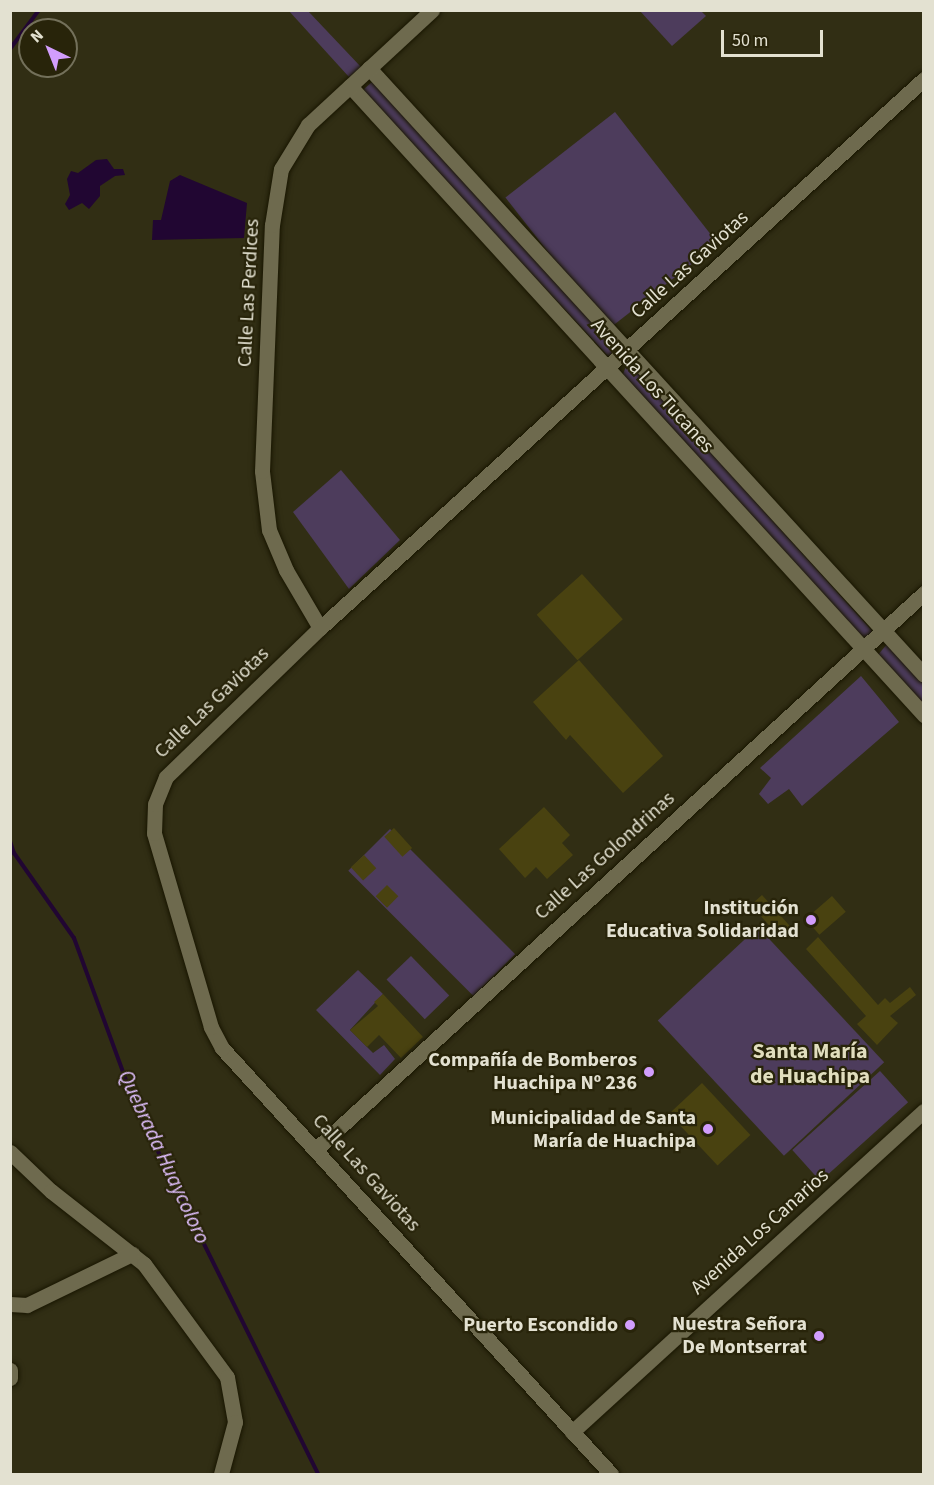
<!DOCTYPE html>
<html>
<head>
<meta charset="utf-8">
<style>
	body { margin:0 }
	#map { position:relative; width:934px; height:1485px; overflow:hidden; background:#312e14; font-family:"Source Sans 3",sans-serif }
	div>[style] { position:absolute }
	.green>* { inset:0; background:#4d3c5c; transform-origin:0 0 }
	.water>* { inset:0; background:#210632 }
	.stream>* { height:4px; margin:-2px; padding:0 2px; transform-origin:2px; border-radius:2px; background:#210632 }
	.building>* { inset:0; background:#494210; transform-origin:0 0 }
	.roads { filter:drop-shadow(0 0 2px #191600) drop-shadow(0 0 2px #191600) }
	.minor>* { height:15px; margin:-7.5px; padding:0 7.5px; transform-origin:7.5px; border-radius:7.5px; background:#6e6a4e }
	.dots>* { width:16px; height:16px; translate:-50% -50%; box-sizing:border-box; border:3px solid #28240a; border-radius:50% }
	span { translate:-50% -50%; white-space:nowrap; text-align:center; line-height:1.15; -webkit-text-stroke:4.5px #28240a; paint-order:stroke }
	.street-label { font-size:20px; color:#e3e1d1 }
	.poi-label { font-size:20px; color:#e3e1d1; font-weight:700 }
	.right { translate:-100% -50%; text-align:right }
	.water-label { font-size:21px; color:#e1c0fe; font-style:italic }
	.quarter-label { font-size:22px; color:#e1debe; font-weight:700 }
	.frame { position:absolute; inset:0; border:12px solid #e3e1d1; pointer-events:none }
	.north { position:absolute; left:18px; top:18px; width:60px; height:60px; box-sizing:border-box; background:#28240a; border:2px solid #73705a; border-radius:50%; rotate:317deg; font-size:16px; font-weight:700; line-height:24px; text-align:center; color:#e3e1d1 }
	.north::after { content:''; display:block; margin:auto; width:21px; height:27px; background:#d29dfd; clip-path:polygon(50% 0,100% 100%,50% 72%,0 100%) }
	.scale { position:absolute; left:721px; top:30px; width:102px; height:27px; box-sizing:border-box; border:3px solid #e3e1d1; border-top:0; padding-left:8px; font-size:18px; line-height:21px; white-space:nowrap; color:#e3e1d1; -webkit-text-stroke:4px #28240a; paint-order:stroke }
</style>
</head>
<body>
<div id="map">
	<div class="green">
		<i style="clip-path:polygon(289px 11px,308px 11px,361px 67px,349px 77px)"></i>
		<i style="clip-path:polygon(640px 11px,701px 11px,706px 16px,672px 46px)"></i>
		<i style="clip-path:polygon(372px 82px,618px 348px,610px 358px,365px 95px,364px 89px)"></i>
		<i style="left:615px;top:112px;width:167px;height:139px;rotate:52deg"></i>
		<i style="clip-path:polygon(627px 364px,633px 366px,874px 633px,864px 639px,623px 374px)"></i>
		<i style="clip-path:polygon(341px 470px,400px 540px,349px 589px,293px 512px)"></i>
		<i style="clip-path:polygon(887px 644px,923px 684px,923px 704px,878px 655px)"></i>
		<i style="clip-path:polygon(861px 676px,899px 722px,802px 806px,789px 789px,768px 804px,759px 794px,771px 778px,760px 768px)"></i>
		<i style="left:390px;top:829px;width:177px;height:59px;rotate:45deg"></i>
		<i style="left:758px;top:927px;width:185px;height:137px;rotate:47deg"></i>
		<i style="left:411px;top:956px;width:55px;height:34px;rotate:46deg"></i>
		<i style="clip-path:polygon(358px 970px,383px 994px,350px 1030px,373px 1053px,384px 1045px,395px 1059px,380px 1075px,316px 1010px)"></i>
		<i style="left:880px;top:1071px;width:42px;height:118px;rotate:48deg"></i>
	</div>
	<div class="water">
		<i style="clip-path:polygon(107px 159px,114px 169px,123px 169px,125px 175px,115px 176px,100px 186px,100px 196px,89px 209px,82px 203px,69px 210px,65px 204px,70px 195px,67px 179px,71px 171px,78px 173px,96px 160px)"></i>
		<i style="clip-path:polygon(180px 175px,247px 203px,244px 238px,152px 240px,153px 220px,161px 220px,170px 181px)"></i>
	</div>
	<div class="stream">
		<i style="left:10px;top:49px;width:49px;rotate:-53.4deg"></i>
		<i style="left:10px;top:841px;width:13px;rotate:72deg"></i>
		<i style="left:14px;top:853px;width:104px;rotate:54.8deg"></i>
		<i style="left:74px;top:938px;width:178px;rotate:69.9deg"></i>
		<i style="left:135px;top:1105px;width:412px;rotate:63.6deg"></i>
	</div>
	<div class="building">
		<i style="left:582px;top:574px;width:61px;height:61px;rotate:48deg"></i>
		<i style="clip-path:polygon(579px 660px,663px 756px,623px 793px,570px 735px,566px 740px,533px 702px)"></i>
		<i style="clip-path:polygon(544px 807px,570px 835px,562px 843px,573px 855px,547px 879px,536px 867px,525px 878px,499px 849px)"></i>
		<i style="left:394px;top:828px;width:27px;height:13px;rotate:48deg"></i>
		<i style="left:364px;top:855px;width:18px;height:18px;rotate:47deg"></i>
		<i style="left:387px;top:885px;width:16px;height:16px;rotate:45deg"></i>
		<i style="left:762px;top:895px;width:45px;height:15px;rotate:48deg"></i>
		<i style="left:832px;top:896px;width:21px;height:35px;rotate:49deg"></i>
		<i style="clip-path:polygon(818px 937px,878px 1005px,885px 998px,890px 1003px,910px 987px,916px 995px,890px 1016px,898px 1023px,877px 1045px,857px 1024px,866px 1016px,806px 949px)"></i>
		<i style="clip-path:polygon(383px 994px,423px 1037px,401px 1058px,379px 1035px,367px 1047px,350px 1030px,378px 1006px,374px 1002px)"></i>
		<i style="left:702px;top:1083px;width:71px;height:45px;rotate:47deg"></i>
	</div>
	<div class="roads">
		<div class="minor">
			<i style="left:369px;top:68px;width:822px;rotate:47.56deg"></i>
			<i style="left:350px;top:86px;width:852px;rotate:47.62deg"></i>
			<i style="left:320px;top:628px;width:67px;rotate:-120.4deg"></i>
			<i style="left:286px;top:570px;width:43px;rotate:-113deg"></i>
			<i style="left:269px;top:530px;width:59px;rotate:-96.8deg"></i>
			<i style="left:262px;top:471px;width:246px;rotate:-87.7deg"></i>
			<i style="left:272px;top:225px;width:57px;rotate:-80.9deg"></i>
			<i style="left:281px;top:169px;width:52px;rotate:-58.5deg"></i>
			<i style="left:308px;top:125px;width:169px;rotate:-42.8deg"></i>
			<i style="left:316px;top:1149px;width:824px;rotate:-42.44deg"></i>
			<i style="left:10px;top:1152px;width:57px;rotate:43.6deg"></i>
			<i style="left:51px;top:1191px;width:118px;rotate:38.1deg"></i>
			<i style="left:144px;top:1264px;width:140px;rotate:53.7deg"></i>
			<i style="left:227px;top:1377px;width:46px;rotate:79.9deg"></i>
			<i style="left:235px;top:1422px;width:54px;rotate:105.1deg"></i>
			<i style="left:10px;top:1304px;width:17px;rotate:3deg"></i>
			<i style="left:27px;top:1305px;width:117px;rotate:-25.9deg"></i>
			<i style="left:10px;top:1370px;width:8px;rotate:90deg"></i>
			<i style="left:572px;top:1432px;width:476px;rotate:-42.4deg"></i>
			<i style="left:611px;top:1474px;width:577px;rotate:-132.4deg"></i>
			<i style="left:222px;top:1048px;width:24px;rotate:-118deg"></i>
			<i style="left:211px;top:1027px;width:202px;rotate:-106.4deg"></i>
			<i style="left:154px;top:833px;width:29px;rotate:-88deg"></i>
			<i style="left:155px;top:804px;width:29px;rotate:-68deg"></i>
			<i style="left:166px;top:777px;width:214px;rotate:-44.1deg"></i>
			<i style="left:320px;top:628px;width:816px;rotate:-42.27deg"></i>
		</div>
	</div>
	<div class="dots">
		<i style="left:811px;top:920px;background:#d29dfd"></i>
		<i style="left:649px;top:1072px;background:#d29dfd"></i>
		<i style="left:708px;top:1129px;background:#d29dfd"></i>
		<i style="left:630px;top:1325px;background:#d29dfd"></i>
		<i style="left:819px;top:1336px;background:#d29dfd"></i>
	</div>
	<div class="street-label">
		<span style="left:690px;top:265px;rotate:-42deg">Calle Las Gaviotas</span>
		<span style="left:249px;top:293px;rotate:-87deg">Calle Las Perdices</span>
		<span style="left:652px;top:386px;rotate:48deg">Avenida Los Tucanes</span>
		<span style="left:212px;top:703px;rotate:-44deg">Calle Las Gaviotas</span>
		<span style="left:605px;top:856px;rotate:-42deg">Calle Las Golondrinas</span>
		<span style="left:366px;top:1173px;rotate:48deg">Calle Las Gaviotas</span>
		<span style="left:760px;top:1232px;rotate:-42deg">Avenida Los Canarios</span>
	</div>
	<div class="poi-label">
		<span class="right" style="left:799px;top:920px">Institución<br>Educativa Solidaridad</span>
		<span class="right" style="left:637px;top:1072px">Compañía de Bomberos<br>Huachipa Nº 236</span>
		<span class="right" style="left:696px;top:1130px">Municipalidad de Santa<br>María de Huachipa</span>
		<span class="right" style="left:807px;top:1336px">Nuestra Señora<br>De Montserrat</span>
		<span class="right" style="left:618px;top:1325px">Puerto Escondido</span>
	</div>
	<div class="water-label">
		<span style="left:164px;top:1157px;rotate:65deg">Quebrada Huaycoloro</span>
	</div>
	<div class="quarter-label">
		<span style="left:810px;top:1064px">Santa María<br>de Huachipa</span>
	</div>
	<div class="frame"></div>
	<div class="north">N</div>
	<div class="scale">50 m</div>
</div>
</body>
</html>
